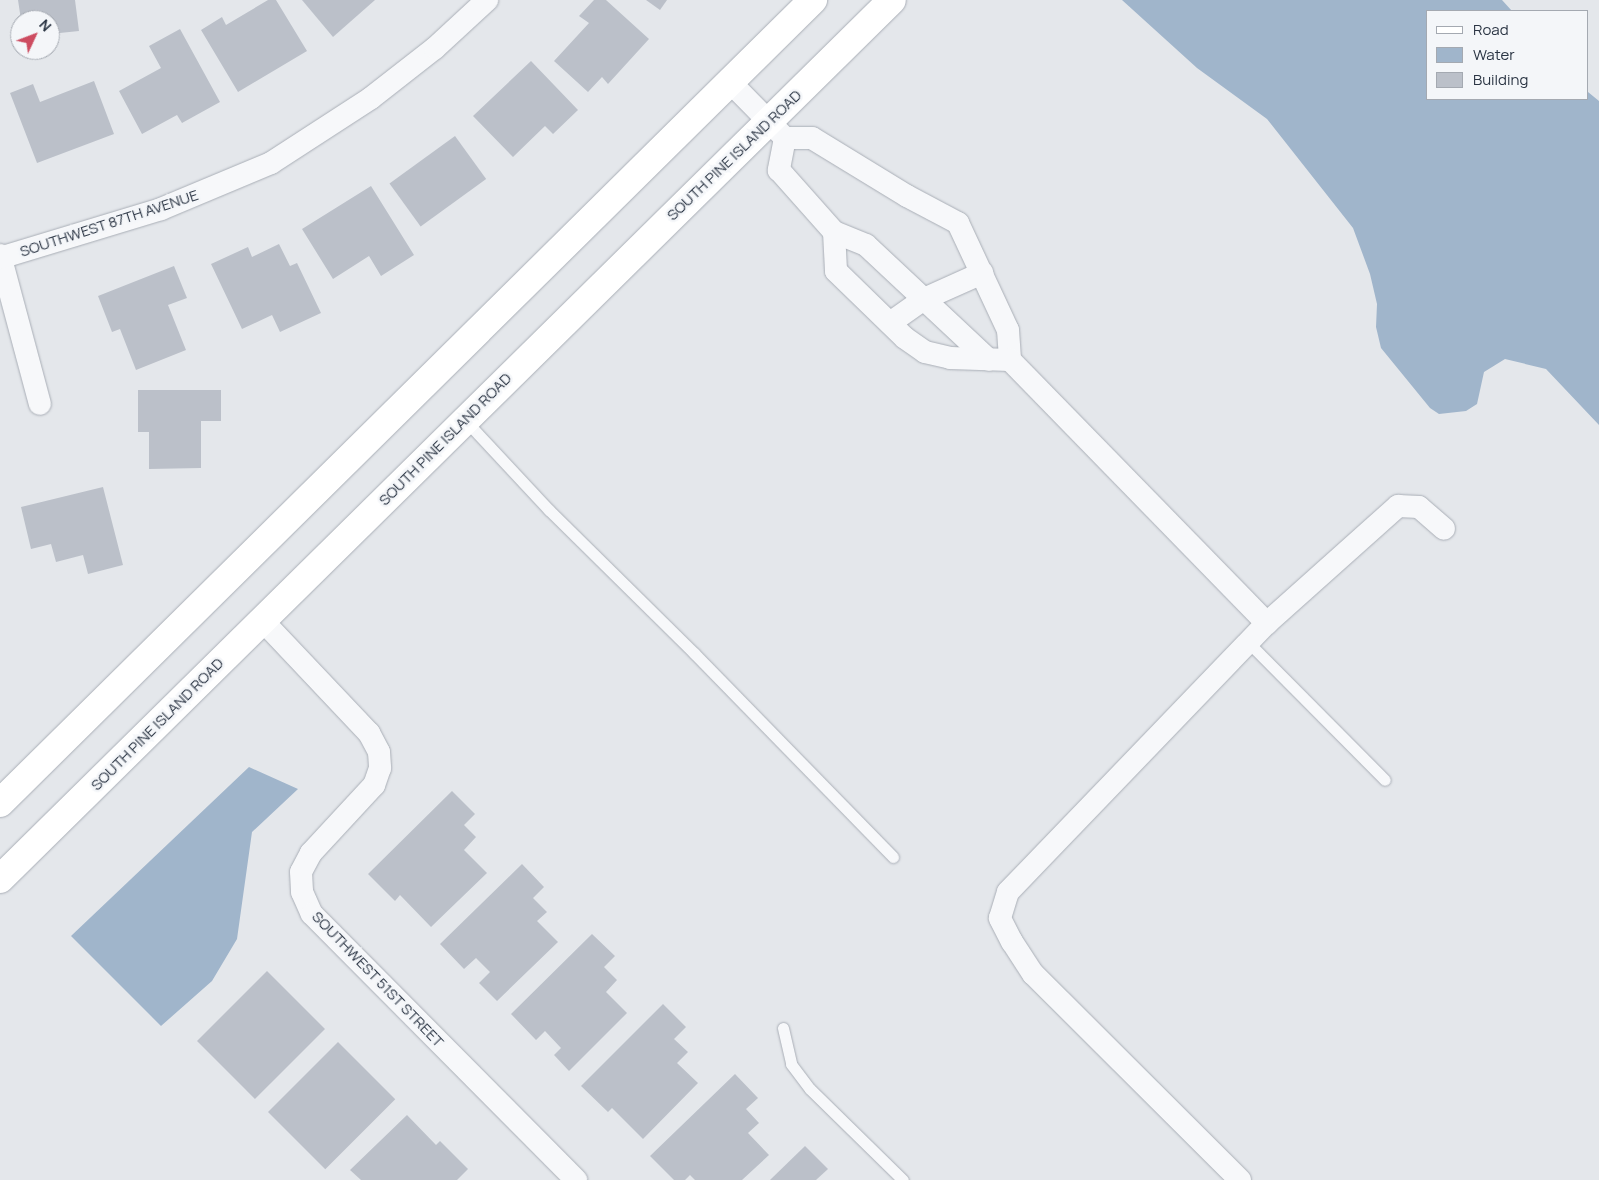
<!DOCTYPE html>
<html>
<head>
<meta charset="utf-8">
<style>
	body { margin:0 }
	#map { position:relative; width:1599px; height:1180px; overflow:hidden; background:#e4e7eb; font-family:Manrope,sans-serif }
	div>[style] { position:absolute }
	.water>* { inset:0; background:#a0b5cb }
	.building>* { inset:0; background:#bbc0c9; transform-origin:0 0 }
	.roads { filter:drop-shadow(0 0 1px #a9aeb6) drop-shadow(0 0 1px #a9aeb6) }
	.service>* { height:11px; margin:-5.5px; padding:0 5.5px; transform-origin:5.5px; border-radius:5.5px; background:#f7f8fa }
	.minor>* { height:22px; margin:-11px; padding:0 11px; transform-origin:11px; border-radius:11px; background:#f7f8fa }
	.secondary>* { height:28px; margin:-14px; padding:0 14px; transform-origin:14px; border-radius:14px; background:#fff }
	span { translate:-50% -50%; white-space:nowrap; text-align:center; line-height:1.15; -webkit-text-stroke:5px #f4f6f9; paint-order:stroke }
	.street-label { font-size:15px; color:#2b3544 }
	.legend { position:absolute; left:1426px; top:10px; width:162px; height:90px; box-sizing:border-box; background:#f4f6f9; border:1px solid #a4a9b1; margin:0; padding:6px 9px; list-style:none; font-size:15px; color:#2b3544 }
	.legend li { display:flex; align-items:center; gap:10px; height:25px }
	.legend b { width:25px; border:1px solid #a4a9b1 }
	.north { position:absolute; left:10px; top:10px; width:50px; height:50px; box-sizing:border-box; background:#f4f6f9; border:1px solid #a4a9b1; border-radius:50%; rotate:47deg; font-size:14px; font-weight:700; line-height:20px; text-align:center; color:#2b3544 }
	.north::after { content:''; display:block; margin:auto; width:18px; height:22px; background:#cd4c61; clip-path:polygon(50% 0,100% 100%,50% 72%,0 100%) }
</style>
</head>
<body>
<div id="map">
	<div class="water">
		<i style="clip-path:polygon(1122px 0,1502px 0,1512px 11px,1428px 11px,1428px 99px,1588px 99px,1588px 92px,1599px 101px,1599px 425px,1546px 369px,1505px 359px,1484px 372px,1477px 404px,1466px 411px,1439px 414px,1430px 408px,1381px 348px,1376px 327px,1377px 304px,1370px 274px,1353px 228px,1267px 119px,1197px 68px)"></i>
		<i style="clip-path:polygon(249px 767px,298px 789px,252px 832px,237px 939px,212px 981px,161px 1026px,71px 936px)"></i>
	</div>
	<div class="building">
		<i style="clip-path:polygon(18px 0,75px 0,79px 31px,50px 34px,50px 20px,21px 20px)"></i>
		<i style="clip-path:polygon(268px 0,276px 0,307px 51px,238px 92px,201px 30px,222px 17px,226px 25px)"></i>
		<i style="clip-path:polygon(302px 0,375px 0,333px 37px)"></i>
		<i style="clip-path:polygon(594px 0,606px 0,649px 39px,608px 84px,602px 77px,588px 92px,554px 61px,589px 23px,579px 16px)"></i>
		<i style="clip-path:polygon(646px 0,667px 0,660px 10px)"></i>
		<i style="clip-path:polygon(180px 29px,220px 102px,182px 123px,177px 115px,142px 134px,119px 91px,161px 68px,149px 46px)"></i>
		<i style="clip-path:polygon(531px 61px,578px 110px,553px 134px,545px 126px,513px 157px,473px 116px)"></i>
		<i style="clip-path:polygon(94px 81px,114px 134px,37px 163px,10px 93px,33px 84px,40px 102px)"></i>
		<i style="left:455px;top:136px;width:53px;height:81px;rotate:54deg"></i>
		<i style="clip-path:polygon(371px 186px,414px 255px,381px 276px,369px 256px,333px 279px,302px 229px)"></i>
		<i style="clip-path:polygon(279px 244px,290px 266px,297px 263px,321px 313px,280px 332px,272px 315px,242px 329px,211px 264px,248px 247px,252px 257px)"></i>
		<i style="clip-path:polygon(174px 266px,187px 298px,168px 305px,186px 350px,136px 370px,120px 329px,112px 332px,98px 296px)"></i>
		<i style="clip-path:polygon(138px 390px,221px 390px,221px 421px,201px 421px,201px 468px,149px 469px,149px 432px,138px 432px)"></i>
		<i style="clip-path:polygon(103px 487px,123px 565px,88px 574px,83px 555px,56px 562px,51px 544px,31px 549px,21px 507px)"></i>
		<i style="clip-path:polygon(452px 791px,475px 814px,464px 825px,476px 837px,464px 850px,487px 873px,431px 927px,400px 895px,395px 901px,368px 874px)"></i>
		<i style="clip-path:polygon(522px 864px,544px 887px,533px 898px,547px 912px,537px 921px,558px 942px,497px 1001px,479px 983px,490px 972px,476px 958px,464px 969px,440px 944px)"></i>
		<i style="clip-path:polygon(592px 934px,615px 956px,604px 967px,617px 980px,606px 992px,627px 1013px,569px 1071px,554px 1055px,561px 1048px,545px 1031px,536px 1040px,511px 1014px)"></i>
		<i style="left:267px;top:971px;width:82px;height:99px;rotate:45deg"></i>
		<i style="clip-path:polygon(663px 1004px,686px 1027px,674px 1039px,688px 1052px,677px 1063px,698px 1083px,643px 1139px,612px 1108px,608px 1112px,581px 1086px)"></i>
		<i style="left:338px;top:1042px;width:81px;height:99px;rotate:45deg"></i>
		<i style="clip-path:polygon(735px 1074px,758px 1098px,746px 1109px,759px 1123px,748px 1133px,769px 1155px,742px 1180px,695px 1180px,690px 1175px,685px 1180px,674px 1180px,650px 1156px)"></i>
		<i style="clip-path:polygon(407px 1115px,436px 1145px,440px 1141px,468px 1169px,457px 1180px,361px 1180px,350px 1170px)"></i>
		<i style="clip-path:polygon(805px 1146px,828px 1169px,816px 1180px,770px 1180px)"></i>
	</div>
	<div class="roads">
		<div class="service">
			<i style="left:465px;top:420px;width:123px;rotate:47deg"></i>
			<i style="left:549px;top:510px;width:204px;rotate:44.6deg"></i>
			<i style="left:694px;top:653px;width:285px;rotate:45.7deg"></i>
			<i style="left:1248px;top:642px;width:194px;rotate:45.2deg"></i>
			<i style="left:783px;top:1028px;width:37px;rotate:77deg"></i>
			<i style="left:791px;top:1064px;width:31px;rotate:53deg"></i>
			<i style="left:810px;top:1089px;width:130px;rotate:44.4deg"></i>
		</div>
		<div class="minor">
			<i style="left:730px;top:82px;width:78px;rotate:45.5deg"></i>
			<i style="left:785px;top:138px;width:27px"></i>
			<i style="left:812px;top:138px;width:111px;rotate:31.4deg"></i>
			<i style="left:907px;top:196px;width:58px;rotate:27.9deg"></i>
			<i style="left:958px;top:223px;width:118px;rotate:65deg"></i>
			<i style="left:1008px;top:330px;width:30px;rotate:86deg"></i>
			<i style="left:1010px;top:360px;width:368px;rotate:45.7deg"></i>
			<i style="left:785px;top:138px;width:33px;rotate:101deg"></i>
			<i style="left:779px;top:170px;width:83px;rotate:48.4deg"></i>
			<i style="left:834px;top:232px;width:39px;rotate:87deg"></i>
			<i style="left:836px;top:271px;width:96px;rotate:44.2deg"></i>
			<i style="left:905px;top:338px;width:24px;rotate:35deg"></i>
			<i style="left:925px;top:352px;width:26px;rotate:13deg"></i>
			<i style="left:950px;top:358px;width:60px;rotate:1.9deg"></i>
			<i style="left:834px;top:232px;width:35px;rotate:22deg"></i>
			<i style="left:866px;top:245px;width:168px;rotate:43.1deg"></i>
			<i style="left:0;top:255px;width:154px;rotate:75deg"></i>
			<i style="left:0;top:258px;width:168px;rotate:-16.9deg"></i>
			<i style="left:161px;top:209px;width:119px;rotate:-22.7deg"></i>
			<i style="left:271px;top:163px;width:119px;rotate:-33deg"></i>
			<i style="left:371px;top:98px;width:81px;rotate:-38deg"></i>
			<i style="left:435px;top:48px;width:71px;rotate:-42.7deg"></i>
			<i style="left:890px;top:323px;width:42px;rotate:-35.2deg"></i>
			<i style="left:924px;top:299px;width:64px;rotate:-24.1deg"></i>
			<i style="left:262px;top:620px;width:156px;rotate:46.6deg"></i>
			<i style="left:369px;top:733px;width:21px;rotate:62deg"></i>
			<i style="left:379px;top:752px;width:16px;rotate:86deg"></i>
			<i style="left:380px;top:768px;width:18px;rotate:109deg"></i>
			<i style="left:374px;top:785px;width:93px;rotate:132.8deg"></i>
			<i style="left:311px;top:853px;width:21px;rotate:118deg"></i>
			<i style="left:301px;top:872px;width:20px;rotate:87deg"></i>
			<i style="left:302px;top:892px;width:24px;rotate:66deg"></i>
			<i style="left:312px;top:914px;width:375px;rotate:45.2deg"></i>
			<i style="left:1240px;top:1180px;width:292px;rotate:-135.1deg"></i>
			<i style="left:1033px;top:974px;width:38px;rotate:-123deg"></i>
			<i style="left:1012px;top:942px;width:27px;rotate:-117deg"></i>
			<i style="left:1000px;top:918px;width:27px;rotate:-73deg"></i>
			<i style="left:1008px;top:892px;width:373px;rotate:-46.1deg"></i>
			<i style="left:1267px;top:623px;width:176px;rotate:-41.8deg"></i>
			<i style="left:1398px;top:506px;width:21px;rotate:3deg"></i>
			<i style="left:1419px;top:507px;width:33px;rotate:41deg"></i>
		</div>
		<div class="secondary">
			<i style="left:0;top:803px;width:1143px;rotate:-44.65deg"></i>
			<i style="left:0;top:879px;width:1252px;rotate:-44.58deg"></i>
		</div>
	</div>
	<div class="street-label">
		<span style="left:734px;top:155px;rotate:-44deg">SOUTH PINE ISLAND ROAD</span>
		<span style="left:109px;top:223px;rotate:-18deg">SOUTHWEST 87TH AVENUE</span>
		<span style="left:445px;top:439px;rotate:-45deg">SOUTH PINE ISLAND ROAD</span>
		<span style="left:157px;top:724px;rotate:-45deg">SOUTH PINE ISLAND ROAD</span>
		<span style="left:378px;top:979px;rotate:46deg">SOUTHWEST 51ST STREET</span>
	</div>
	<ul class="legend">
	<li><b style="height:6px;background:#fff"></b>Road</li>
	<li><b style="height:14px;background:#a0b5cb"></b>Water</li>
	<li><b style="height:14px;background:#bbc0c9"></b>Building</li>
	</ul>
	<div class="north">N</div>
</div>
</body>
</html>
